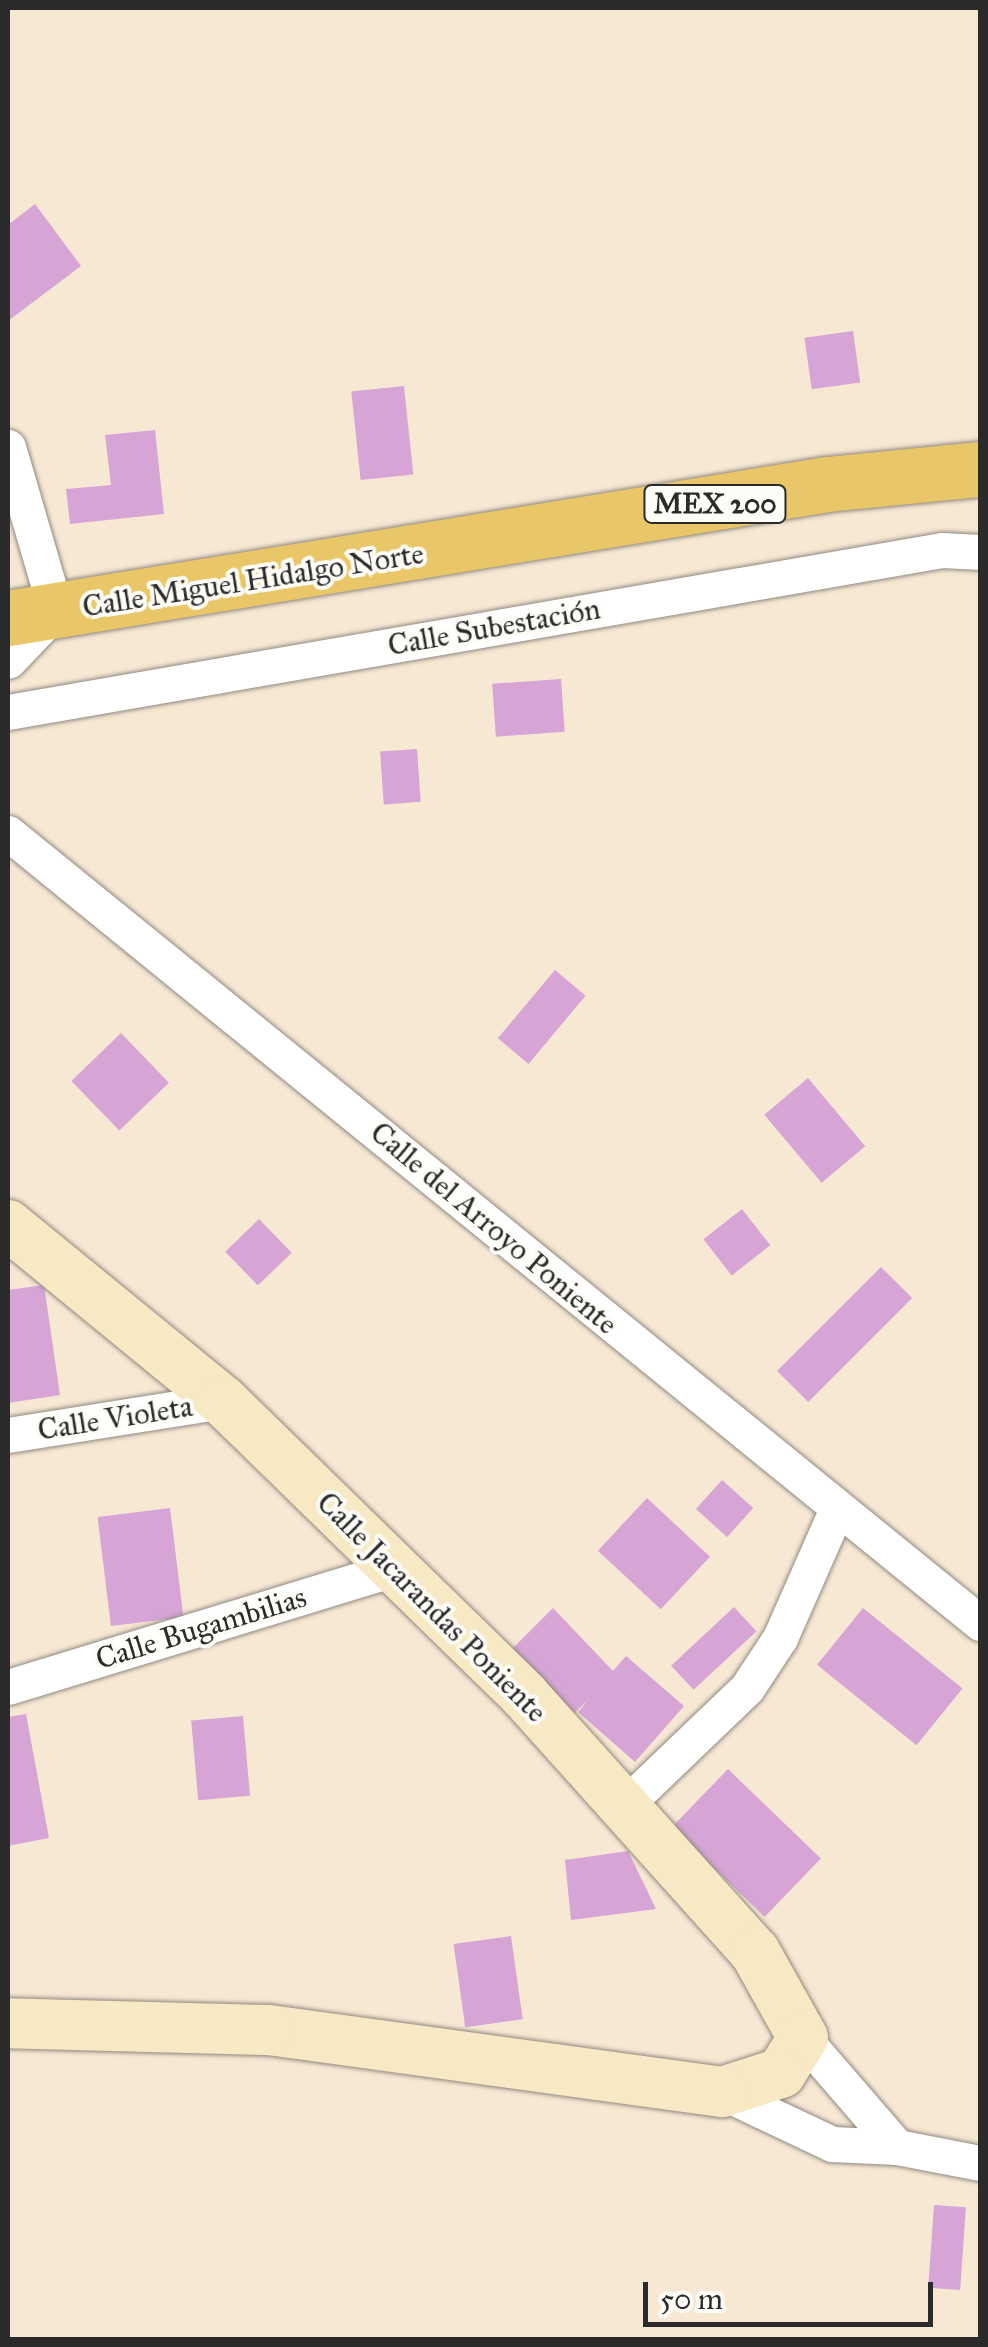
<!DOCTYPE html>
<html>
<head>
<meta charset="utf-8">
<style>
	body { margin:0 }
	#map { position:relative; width:988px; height:2347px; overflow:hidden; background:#f7e8d4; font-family:"IM FELL Great Primer",serif }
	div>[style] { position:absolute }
	.building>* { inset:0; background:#d6a5d6; transform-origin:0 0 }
	.roads { filter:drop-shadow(0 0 2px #918a80) drop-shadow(0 0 2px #918a80) }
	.street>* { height:35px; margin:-17.5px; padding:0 17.5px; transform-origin:17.5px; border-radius:17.5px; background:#fff }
	.secondary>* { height:50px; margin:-25px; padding:0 25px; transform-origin:25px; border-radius:25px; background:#f6e9c3 }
	.highway>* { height:55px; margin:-27.5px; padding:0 27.5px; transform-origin:27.5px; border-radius:27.5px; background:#e9c769 }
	span { translate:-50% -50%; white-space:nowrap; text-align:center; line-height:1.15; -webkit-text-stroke:8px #fdfcf7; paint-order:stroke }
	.shield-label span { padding:2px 8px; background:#fdfcf7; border:2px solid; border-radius:8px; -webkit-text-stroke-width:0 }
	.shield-label { font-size:28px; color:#2b2b2b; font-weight:700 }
	.street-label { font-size:30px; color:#2b2b2b }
	.frame { position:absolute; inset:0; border:10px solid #2b2b2b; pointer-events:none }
	.scale { position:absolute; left:643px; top:2282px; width:290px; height:45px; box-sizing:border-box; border:5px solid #2b2b2b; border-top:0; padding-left:12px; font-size:30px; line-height:35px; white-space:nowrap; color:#2b2b2b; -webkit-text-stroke:8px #fdfcf7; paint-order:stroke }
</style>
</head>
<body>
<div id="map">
	<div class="building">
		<i style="clip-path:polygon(35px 204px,81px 266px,8px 321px,8px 225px)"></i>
		<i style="left:853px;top:331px;width:52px;height:49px;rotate:82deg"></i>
		<i style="left:404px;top:386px;width:89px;height:53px;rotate:84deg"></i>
		<i style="clip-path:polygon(155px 430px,164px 514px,70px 524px,66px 489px,111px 485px,105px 435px)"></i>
		<i style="left:561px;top:679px;width:53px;height:69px;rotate:86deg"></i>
		<i style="left:417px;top:749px;width:53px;height:37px;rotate:86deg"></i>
		<i style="left:555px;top:970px;width:40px;height:89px;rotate:40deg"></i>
		<i style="left:121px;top:1033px;width:69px;height:69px;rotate:46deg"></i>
		<i style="left:808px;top:1078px;width:89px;height:57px;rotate:50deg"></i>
		<i style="left:742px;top:1209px;width:46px;height:49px;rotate:52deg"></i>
		<i style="left:259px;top:1219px;width:47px;height:47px;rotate:46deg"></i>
		<i style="left:881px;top:1267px;width:44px;height:147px;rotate:45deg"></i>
		<i style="clip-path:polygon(44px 1285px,60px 1395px,8px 1403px,8px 1290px)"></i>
		<i style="left:722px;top:1480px;width:42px;height:39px;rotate:42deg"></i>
		<i style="left:647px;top:1498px;width:86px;height:72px;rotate:43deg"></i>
		<i style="left:170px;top:1508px;width:110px;height:73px;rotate:83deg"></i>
		<i style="left:734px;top:1607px;width:33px;height:86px;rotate:47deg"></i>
		<i style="clip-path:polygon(553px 1608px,613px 1671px,626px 1656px,684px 1706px,635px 1762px,578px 1712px,588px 1700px,564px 1723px,502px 1659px)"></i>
		<i style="left:863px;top:1608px;width:128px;height:73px;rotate:39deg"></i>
		<i style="clip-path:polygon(26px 1714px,49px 1838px,8px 1846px,8px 1717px)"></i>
		<i style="left:243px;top:1716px;width:80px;height:52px;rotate:85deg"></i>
		<i style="left:728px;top:1769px;width:129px;height:81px;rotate:44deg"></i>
		<i style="clip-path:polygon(628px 1851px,656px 1909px,571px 1920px,565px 1860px)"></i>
		<i style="left:511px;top:1936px;width:84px;height:58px;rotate:82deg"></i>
		<i style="left:934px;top:2205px;width:32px;height:83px;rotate:4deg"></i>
	</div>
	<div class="roads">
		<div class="street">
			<i style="left:8px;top:447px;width:171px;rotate:73.7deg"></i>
			<i style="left:56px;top:611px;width:69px;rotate:133.8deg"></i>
			<i style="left:8px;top:712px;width:948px;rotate:-9.84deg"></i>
			<i style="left:942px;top:550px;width:38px;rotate:3deg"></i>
			<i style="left:8px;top:833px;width:1253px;rotate:39.1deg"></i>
			<i style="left:8px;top:1435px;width:218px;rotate:-9deg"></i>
			<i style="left:8px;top:1687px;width:404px;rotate:-17deg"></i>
			<i style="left:624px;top:1806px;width:170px;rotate:-43.8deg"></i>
			<i style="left:747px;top:1688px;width:60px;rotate:-56.6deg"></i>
			<i style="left:780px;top:1638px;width:139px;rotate:-66.2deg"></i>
			<i style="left:803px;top:2038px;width:144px;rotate:49.2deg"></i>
			<i style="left:897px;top:2147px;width:85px;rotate:10.9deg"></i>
			<i style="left:722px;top:2092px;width:122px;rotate:25.3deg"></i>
			<i style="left:832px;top:2144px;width:65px;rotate:2.6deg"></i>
		</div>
		<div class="secondary">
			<i style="left:8px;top:1225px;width:278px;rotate:39.3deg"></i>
			<i style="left:223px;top:1401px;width:422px;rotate:44.3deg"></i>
			<i style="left:525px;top:1696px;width:344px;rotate:48.1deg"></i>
			<i style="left:755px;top:1952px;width:98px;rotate:60.8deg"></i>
			<i style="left:803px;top:2038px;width:41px;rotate:122.2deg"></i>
			<i style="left:781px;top:2073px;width:62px;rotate:162.1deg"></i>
			<i style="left:722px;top:2092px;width:458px;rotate:-172.2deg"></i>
			<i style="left:268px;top:2030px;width:260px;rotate:-178.5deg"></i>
		</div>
		<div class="highway">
			<i style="left:8px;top:618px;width:830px;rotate:-9.29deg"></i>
			<i style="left:827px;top:484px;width:154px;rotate:-5.6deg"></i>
		</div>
	</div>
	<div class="shield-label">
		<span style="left:715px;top:504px">MEX 200</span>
	</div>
	<div class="street-label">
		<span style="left:253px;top:580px;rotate:-9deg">Calle Miguel Hidalgo Norte</span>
		<span style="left:494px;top:627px;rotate:-10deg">Calle Subestación</span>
		<span style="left:494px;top:1228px;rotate:40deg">Calle del Arroyo Poniente</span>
		<span style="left:115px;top:1418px;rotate:-9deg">Calle Violeta</span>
		<span style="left:432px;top:1607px;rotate:45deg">Calle Jacarandas Poniente</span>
		<span style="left:201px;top:1628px;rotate:-17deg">Calle Bugambilias</span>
	</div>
	<div class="frame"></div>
	<div class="scale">50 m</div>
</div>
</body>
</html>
